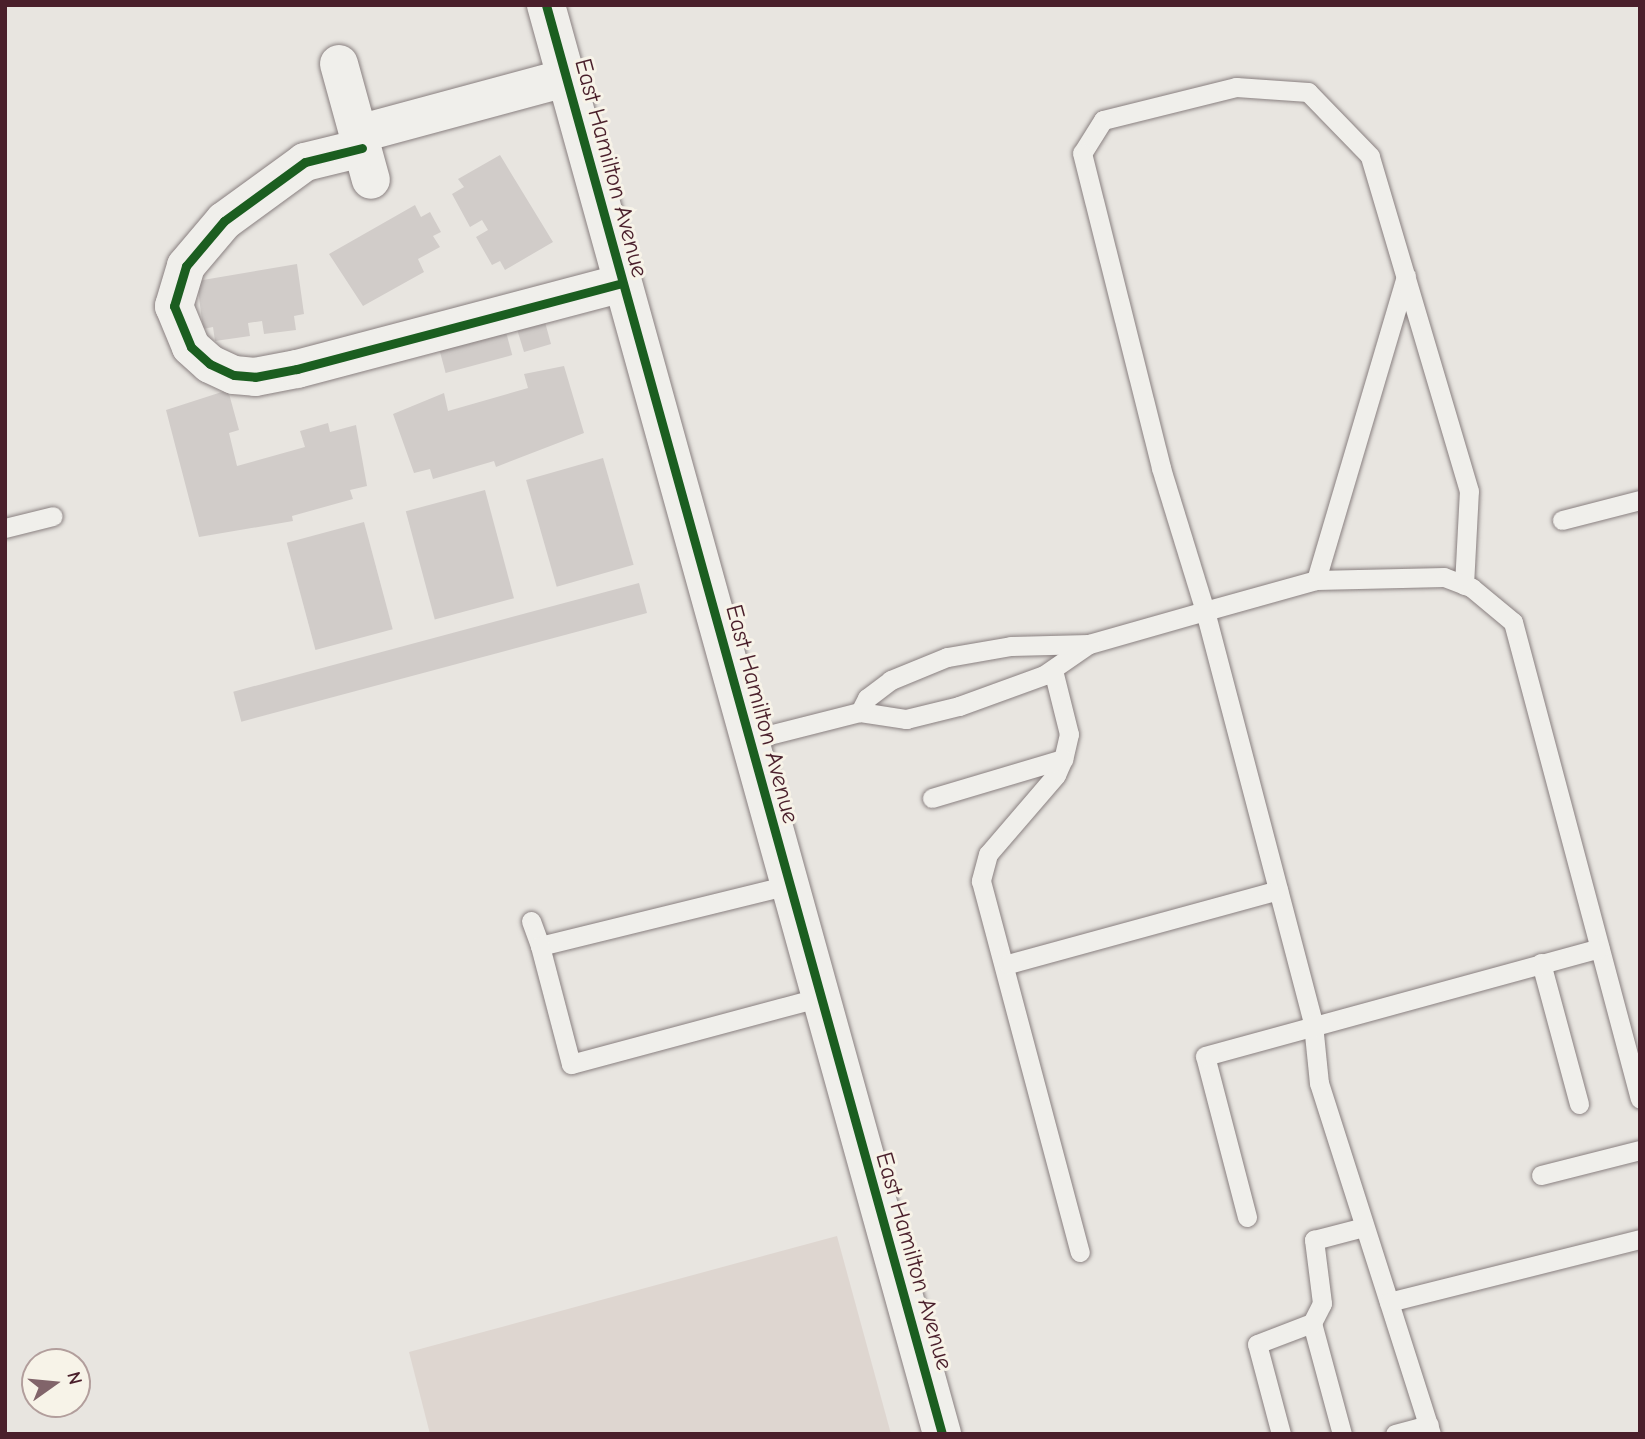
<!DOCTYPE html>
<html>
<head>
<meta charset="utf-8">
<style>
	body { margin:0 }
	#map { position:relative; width:1645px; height:1439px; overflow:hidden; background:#e8e5e0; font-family:"Comic Neue",sans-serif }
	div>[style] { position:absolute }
	.green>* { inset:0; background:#ded6d0 }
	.building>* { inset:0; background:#d1ccc9; transform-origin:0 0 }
	.roads { filter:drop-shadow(0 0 2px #898080) drop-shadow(0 0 2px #898080) }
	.lane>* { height:19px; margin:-9.5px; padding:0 9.5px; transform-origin:9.5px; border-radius:9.5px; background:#f0efeb }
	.street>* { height:38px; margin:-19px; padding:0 19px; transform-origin:19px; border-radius:19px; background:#f0efeb }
	.cycleway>* { height:9px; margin:-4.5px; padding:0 4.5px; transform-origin:4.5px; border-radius:4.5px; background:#1b5e20 }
	span { translate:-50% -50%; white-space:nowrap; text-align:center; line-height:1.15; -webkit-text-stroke:6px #f7f3e8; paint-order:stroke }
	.street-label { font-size:24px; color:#4a1f2b }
	.frame { position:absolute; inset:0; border:7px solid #4a1f2b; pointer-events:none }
	.north { position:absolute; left:21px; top:1348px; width:70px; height:70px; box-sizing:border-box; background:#f7f3e8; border:2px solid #b29e9c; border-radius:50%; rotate:75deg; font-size:19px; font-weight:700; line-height:28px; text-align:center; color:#4a1f2b }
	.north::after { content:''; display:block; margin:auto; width:24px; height:32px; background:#81646a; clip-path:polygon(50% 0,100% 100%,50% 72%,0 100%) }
</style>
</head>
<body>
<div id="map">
	<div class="green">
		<i style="clip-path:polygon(837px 1236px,891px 1434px,430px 1434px,409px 1352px)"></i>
	</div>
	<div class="building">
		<i style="clip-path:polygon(500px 155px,553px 242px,505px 270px,500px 261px,492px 265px,476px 237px,488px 230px,482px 220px,470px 227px,452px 194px,464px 187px,458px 179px)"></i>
		<i style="clip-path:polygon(415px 205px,421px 217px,430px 212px,441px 232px,433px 236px,440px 247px,418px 259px,424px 272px,363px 306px,329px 254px)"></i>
		<i style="clip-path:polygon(297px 264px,304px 314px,294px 316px,296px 330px,264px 334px,262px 321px,248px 323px,250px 336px,215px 341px,213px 327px,203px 329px,197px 281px)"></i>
		<i style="clip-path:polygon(545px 322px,551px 344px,524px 352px,516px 326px)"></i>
		<i style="left:505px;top:328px;width:28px;height:69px;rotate:75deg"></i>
		<i style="clip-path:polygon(564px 366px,584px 433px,496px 467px,494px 461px,433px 479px,430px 469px,414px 473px,393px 414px,444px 393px,448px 411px,528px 388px,524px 374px)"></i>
		<i style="clip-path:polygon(228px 390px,239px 430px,229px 433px,237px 466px,305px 447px,300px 431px,328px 423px,330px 432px,356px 425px,367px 486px,350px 490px,353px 499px,292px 516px,293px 521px,199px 537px,166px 410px)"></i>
		<i style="left:603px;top:458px;width:111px;height:80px;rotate:74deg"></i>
		<i style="left:485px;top:490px;width:112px;height:82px;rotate:75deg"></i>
		<i style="left:364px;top:522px;width:111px;height:80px;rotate:75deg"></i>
		<i style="left:639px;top:583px;width:31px;height:420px;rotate:75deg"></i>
	</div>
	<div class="roads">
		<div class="lane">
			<i style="left:1562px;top:520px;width:81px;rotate:-14.4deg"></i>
			<i style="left:5px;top:528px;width:49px;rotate:-14deg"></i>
			<i style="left:1316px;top:580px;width:317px;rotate:-73.5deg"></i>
			<i style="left:1464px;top:585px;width:94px;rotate:-87deg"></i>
			<i style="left:1469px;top:491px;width:349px;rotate:-106.5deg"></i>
			<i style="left:1370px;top:156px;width:89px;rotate:-134.1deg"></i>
			<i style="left:1308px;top:92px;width:72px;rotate:-176deg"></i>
			<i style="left:1236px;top:87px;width:137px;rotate:166.1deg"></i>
			<i style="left:1103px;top:120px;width:39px;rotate:122deg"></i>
			<i style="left:1082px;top:153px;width:325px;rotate:75.9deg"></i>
			<i style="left:1161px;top:468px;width:150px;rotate:72.9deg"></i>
			<i style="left:1205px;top:611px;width:115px;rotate:-15.6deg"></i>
			<i style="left:1316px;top:580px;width:128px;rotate:-1.3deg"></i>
			<i style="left:1444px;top:577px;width:30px;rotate:21deg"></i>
			<i style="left:1472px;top:588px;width:53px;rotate:39.7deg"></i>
			<i style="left:1513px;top:622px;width:493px;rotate:75.1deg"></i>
			<i style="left:1089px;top:644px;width:121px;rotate:-15.9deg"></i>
			<i style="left:1205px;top:611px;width:427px;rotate:75.3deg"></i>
			<i style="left:1313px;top:1024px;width:59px;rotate:84.2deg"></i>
			<i style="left:1319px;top:1083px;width:368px;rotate:72.3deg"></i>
			<i style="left:1053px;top:670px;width:66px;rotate:76deg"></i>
			<i style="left:1069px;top:734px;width:26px;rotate:103deg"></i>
			<i style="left:1063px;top:759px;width:17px;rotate:114deg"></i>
			<i style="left:1056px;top:775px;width:104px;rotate:130.7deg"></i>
			<i style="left:988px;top:854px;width:28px;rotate:105deg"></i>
			<i style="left:981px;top:881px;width:384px;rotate:75.1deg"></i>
			<i style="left:749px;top:740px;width:114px;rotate:-14.2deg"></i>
			<i style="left:860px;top:712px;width:47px;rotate:8.7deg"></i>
			<i style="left:906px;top:719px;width:55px;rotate:-13.8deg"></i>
			<i style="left:959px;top:706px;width:90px;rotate:-20deg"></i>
			<i style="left:1044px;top:675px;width:55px;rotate:-34.6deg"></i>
			<i style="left:1089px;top:644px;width:78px;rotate:178.5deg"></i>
			<i style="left:1011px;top:646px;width:65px;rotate:170.2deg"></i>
			<i style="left:947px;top:657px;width:61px;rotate:157.7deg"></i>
			<i style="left:891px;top:680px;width:30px;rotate:143deg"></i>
			<i style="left:867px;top:698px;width:16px;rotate:117deg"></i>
			<i style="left:932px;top:798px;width:137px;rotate:-16.6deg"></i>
			<i style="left:531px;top:921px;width:27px;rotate:70deg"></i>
			<i style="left:540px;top:946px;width:256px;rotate:-13.8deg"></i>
			<i style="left:540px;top:946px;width:122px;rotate:75.3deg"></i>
			<i style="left:571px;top:1064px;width:259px;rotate:-15deg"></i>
			<i style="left:1541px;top:963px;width:146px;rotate:74.9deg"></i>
			<i style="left:1008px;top:964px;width:280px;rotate:-15.3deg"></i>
			<i style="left:1541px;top:1175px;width:102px;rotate:-14.2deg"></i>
			<i style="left:1247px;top:1217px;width:166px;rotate:-104.6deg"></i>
			<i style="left:1205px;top:1056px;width:409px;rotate:-15.3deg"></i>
			<i style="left:1389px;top:1302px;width:259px;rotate:-14.1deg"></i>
			<i style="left:1312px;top:1323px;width:115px;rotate:74.9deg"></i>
			<i style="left:1281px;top:1434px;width:93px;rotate:-104.9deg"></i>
			<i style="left:1257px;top:1344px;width:59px;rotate:-20.9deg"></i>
			<i style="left:1312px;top:1323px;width:22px;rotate:-63deg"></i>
			<i style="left:1322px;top:1303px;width:64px;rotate:-97.2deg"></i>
			<i style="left:1314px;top:1240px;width:52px;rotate:-14.6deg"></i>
			<i style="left:1395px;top:1434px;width:35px;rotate:-15deg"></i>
		</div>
		<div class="street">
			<i style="left:546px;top:5px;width:1483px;rotate:74.51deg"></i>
			<i style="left:339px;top:64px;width:120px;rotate:74.6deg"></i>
			<i style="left:358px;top:134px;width:215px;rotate:-15.1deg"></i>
			<i style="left:362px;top:148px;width:59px;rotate:166.2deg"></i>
			<i style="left:305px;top:162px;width:100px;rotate:143.9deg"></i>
			<i style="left:224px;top:221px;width:59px;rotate:130.2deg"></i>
			<i style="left:186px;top:266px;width:42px;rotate:106.7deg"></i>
			<i style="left:174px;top:306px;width:44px;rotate:67.5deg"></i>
			<i style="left:191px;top:347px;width:25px;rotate:42deg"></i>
			<i style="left:210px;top:364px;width:26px;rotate:25deg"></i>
			<i style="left:234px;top:375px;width:21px;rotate:5deg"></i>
			<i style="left:255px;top:377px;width:43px;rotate:-10.8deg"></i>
			<i style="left:297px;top:369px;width:336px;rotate:-14.8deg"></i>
		</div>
	</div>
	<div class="cycleway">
		<i style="left:546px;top:5px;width:1483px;rotate:74.51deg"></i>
		<i style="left:362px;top:148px;width:59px;rotate:166.2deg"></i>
		<i style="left:305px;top:162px;width:100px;rotate:143.9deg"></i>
		<i style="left:224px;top:221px;width:59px;rotate:130.2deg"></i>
		<i style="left:186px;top:266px;width:42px;rotate:106.7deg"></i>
		<i style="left:174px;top:306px;width:44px;rotate:67.5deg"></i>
		<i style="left:191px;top:347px;width:25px;rotate:42deg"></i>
		<i style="left:210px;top:364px;width:26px;rotate:25deg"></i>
		<i style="left:234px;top:375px;width:21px;rotate:5deg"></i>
		<i style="left:255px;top:377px;width:43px;rotate:-10.8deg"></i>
		<i style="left:297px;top:369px;width:336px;rotate:-14.8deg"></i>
	</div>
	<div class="street-label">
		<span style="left:611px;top:168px;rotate:75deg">East Hamilton Avenue</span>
		<span style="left:762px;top:714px;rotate:75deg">East Hamilton Avenue</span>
		<span style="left:914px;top:1261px;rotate:74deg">East Hamilton Avenue</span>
	</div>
	<div class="frame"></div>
	<div class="north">N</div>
</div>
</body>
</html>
